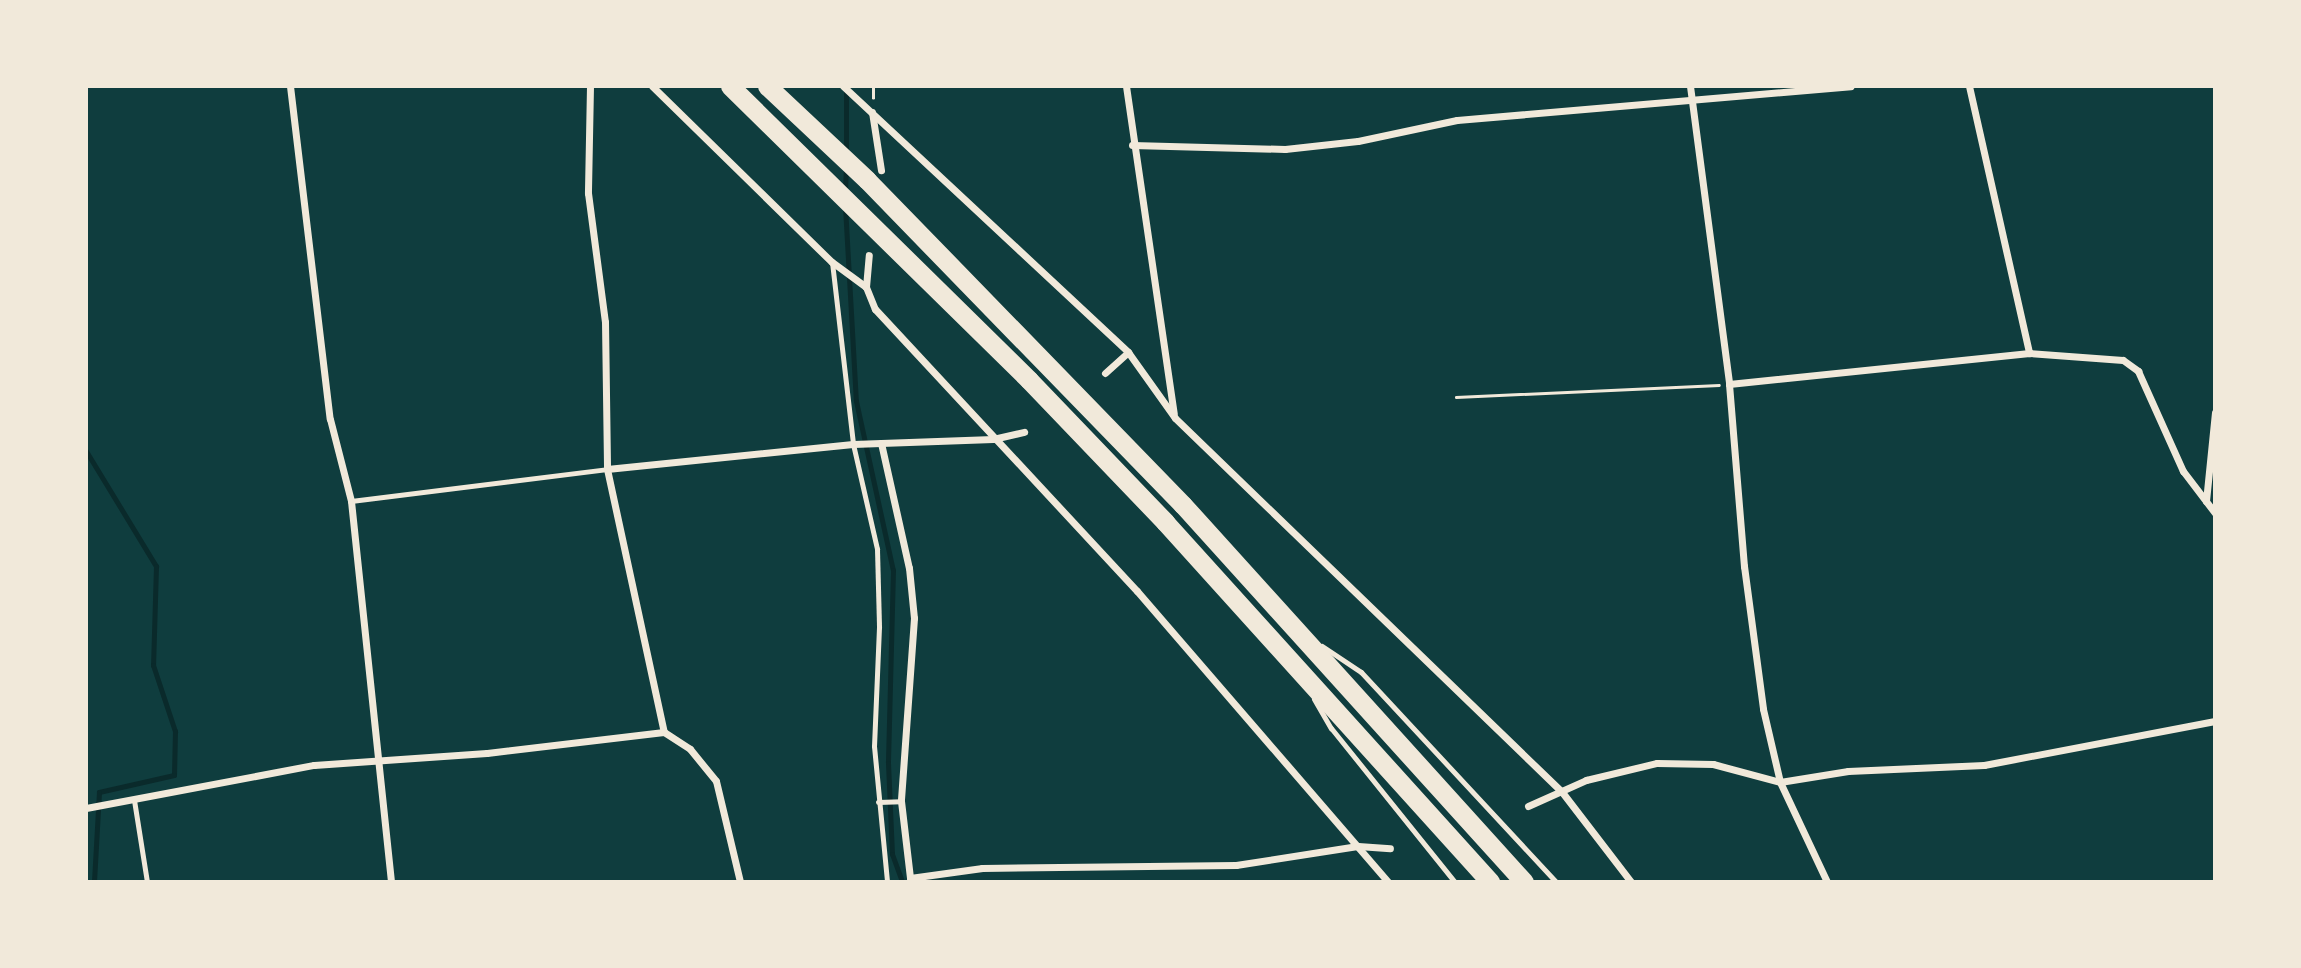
<!DOCTYPE html>
<html>
<head>
<meta charset="utf-8">
<style>
	body { margin:0 }
	#map { position:relative; width:2301px; height:968px; overflow:hidden; background:#0f3d3e; font-family:"PT Serif",serif }
	div>[style] { position:absolute }
	.stream>* { height:5px; margin:-2.5px; padding:0 2.5px; transform-origin:2.5px; border-radius:2.5px; background:#0a2a2b }
	.path>* { height:2.5px; margin:-1.25px; padding:0 1.25px; transform-origin:1.25px; border-radius:1.25px; background:#f1e9da }
	.service>* { height:5px; margin:-2.5px; padding:0 2.5px; transform-origin:2.5px; border-radius:2.5px; background:#f1e9da }
	.minor>* { height:7px; margin:-3.5px; padding:0 3.5px; transform-origin:3.5px; border-radius:3.5px; background:#f1e9da }
	.motorway>* { height:19px; margin:-9.5px; padding:0 9.5px; transform-origin:9.5px; border-radius:9.5px; background:#f1e9da }
	span { translate:-50% -50%; white-space:nowrap; text-align:center; line-height:1.15; -webkit-text-stroke:7px #f1e9da; paint-order:stroke }
	.frame { position:absolute; inset:0; border:88px solid #f1e9da; pointer-events:none }
</style>
</head>
<body>
<div id="map">
	<div class="stream">
		<i style="left:846px;top:154px;width:67px;rotate:-90deg"></i>
		<i style="left:845px;top:193px;width:26px;rotate:-88deg"></i>
		<i style="left:845px;top:206px;width:195px;rotate:86.8deg"></i>
		<i style="left:856px;top:401px;width:173px;rotate:77.7deg"></i>
		<i style="left:893px;top:570px;width:193px;rotate:91.5deg"></i>
		<i style="left:888px;top:763px;width:91px;rotate:87.5deg"></i>
		<i style="left:892px;top:854px;width:30px;rotate:70deg"></i>
		<i style="left:86px;top:451px;width:135px;rotate:58.7deg"></i>
		<i style="left:156px;top:566px;width:99px;rotate:91.7deg"></i>
		<i style="left:153px;top:665px;width:70px;rotate:71.6deg"></i>
		<i style="left:175px;top:731px;width:44px;rotate:91.3deg"></i>
		<i style="left:174px;top:775px;width:77px;rotate:167.2deg"></i>
		<i style="left:99px;top:792px;width:90px;rotate:93.2deg"></i>
	</div>
	<div class="path">
		<i style="left:873px;top:98px;width:12px;rotate:-90deg"></i>
		<i style="left:1456px;top:397px;width:263px;rotate:-2.6deg"></i>
	</div>
	<div class="service">
		<i style="left:832px;top:262px;width:183px;rotate:83.4deg"></i>
		<i style="left:853px;top:444px;width:108px;rotate:77.1deg"></i>
		<i style="left:877px;top:549px;width:78px;rotate:88.5deg"></i>
		<i style="left:879px;top:627px;width:119px;rotate:92.4deg"></i>
		<i style="left:874px;top:746px;width:137px;rotate:84.5deg"></i>
		<i style="left:351px;top:501px;width:258px;rotate:-7.1deg"></i>
		<i style="left:1322px;top:646px;width:47px;rotate:33.7deg"></i>
		<i style="left:1361px;top:672px;width:287px;rotate:47.1deg"></i>
		<i style="left:1314px;top:699px;width:34px;rotate:60deg"></i>
		<i style="left:1331px;top:728px;width:198px;rotate:51.2deg"></i>
		<i style="left:134px;top:800px;width:83px;rotate:81deg"></i>
		<i style="left:878px;top:802px;width:23px;rotate:-2deg"></i>
	</div>
	<div class="minor">
		<i style="left:290px;top:86px;width:335px;rotate:83.2deg"></i>
		<i style="left:330px;top:419px;width:85px;rotate:75.6deg"></i>
		<i style="left:351px;top:501px;width:383px;rotate:84deg"></i>
		<i style="left:590px;top:86px;width:107px;rotate:91.1deg"></i>
		<i style="left:588px;top:193px;width:130px;rotate:82.5deg"></i>
		<i style="left:605px;top:322px;width:147px;rotate:89.2deg"></i>
		<i style="left:607px;top:469px;width:269px;rotate:77.8deg"></i>
		<i style="left:652px;top:86px;width:252px;rotate:44.4deg"></i>
		<i style="left:832px;top:262px;width:42px;rotate:36.3deg"></i>
		<i style="left:866px;top:287px;width:24px;rotate:68deg"></i>
		<i style="left:875px;top:309px;width:385px;rotate:47.1deg"></i>
		<i style="left:1137px;top:591px;width:384px;rotate:49.2deg"></i>
		<i style="left:843px;top:86px;width:390px;rotate:43deg"></i>
		<i style="left:1128px;top:352px;width:81px;rotate:54.5deg"></i>
		<i style="left:1175px;top:418px;width:538px;rotate:44.02deg"></i>
		<i style="left:1562px;top:792px;width:113px;rotate:52.5deg"></i>
		<i style="left:1126px;top:86px;width:331px;rotate:81.7deg"></i>
		<i style="left:1690px;top:86px;width:301px;rotate:82.5deg"></i>
		<i style="left:1729px;top:384px;width:183px;rotate:85.3deg"></i>
		<i style="left:1744px;top:566px;width:144px;rotate:82.4deg"></i>
		<i style="left:1763px;top:709px;width:75px;rotate:76.9deg"></i>
		<i style="left:1780px;top:782px;width:110px;rotate:64.8deg"></i>
		<i style="left:1969px;top:86px;width:274px;rotate:77.3deg"></i>
		<i style="left:2029px;top:353px;width:94px;rotate:4.3deg"></i>
		<i style="left:2123px;top:360px;width:19px;rotate:36deg"></i>
		<i style="left:2138px;top:371px;width:110px;rotate:65.8deg"></i>
		<i style="left:2183px;top:471px;width:53px;rotate:52.7deg"></i>
		<i style="left:872px;top:112px;width:59px;rotate:81.2deg"></i>
		<i style="left:1132px;top:145px;width:153px;rotate:1.5deg"></i>
		<i style="left:1285px;top:149px;width:73px;rotate:-6.3deg"></i>
		<i style="left:1358px;top:141px;width:101px;rotate:-12deg"></i>
		<i style="left:1457px;top:120px;width:395px;rotate:-4.9deg"></i>
		<i style="left:866px;top:287px;width:32px;rotate:-85deg"></i>
		<i style="left:1105px;top:373px;width:31px;rotate:-42deg"></i>
		<i style="left:1729px;top:384px;width:302px;rotate:-5.9deg"></i>
		<i style="left:881px;top:443px;width:128px;rotate:77.4deg"></i>
		<i style="left:909px;top:568px;width:50px;rotate:84.3deg"></i>
		<i style="left:914px;top:618px;width:183px;rotate:94.1deg"></i>
		<i style="left:901px;top:801px;width:78px;rotate:83.3deg"></i>
		<i style="left:910px;top:878px;width:73px;rotate:-7.9deg"></i>
		<i style="left:982px;top:868px;width:254px;rotate:-0.7deg"></i>
		<i style="left:1236px;top:865px;width:123px;rotate:-8.9deg"></i>
		<i style="left:1358px;top:846px;width:32px;rotate:4deg"></i>
		<i style="left:607px;top:469px;width:247px;rotate:-5.8deg"></i>
		<i style="left:853px;top:444px;width:140px;rotate:-2deg"></i>
		<i style="left:993px;top:439px;width:32px;rotate:-13deg"></i>
		<i style="left:2206px;top:501px;width:89px;rotate:-84.2deg"></i>
		<i style="left:1528px;top:806px;width:64px;rotate:-24.1deg"></i>
		<i style="left:1586px;top:780px;width:73px;rotate:-13.5deg"></i>
		<i style="left:1657px;top:763px;width:56px;rotate:1deg"></i>
		<i style="left:1713px;top:764px;width:69px;rotate:15deg"></i>
		<i style="left:1780px;top:782px;width:69px;rotate:-9.2deg"></i>
		<i style="left:1848px;top:771px;width:136px;rotate:-2.5deg"></i>
		<i style="left:1984px;top:765px;width:235px;rotate:-10.8deg"></i>
		<i style="left:86px;top:808px;width:232px;rotate:-10.7deg"></i>
		<i style="left:314px;top:765px;width:173px;rotate:-4deg"></i>
		<i style="left:487px;top:753px;width:178px;rotate:-6.8deg"></i>
		<i style="left:664px;top:732px;width:31px;rotate:33deg"></i>
		<i style="left:690px;top:749px;width:41px;rotate:50.9deg"></i>
		<i style="left:716px;top:781px;width:104px;rotate:76.6deg"></i>
	</div>
	<div class="motorway">
		<i style="left:730px;top:86px;width:419px;rotate:44.5deg"></i>
		<i style="left:1029px;top:380px;width:197px;rotate:46.2deg"></i>
		<i style="left:1165px;top:522px;width:485px;rotate:47.9deg"></i>
		<i style="left:767px;top:86px;width:137px;rotate:43.2deg"></i>
		<i style="left:867px;top:180px;width:453px;rotate:45.8deg"></i>
		<i style="left:1183px;top:505px;width:508px;rotate:47.87deg"></i>
	</div>
	<div class="frame"></div>
</div>
</body>
</html>
